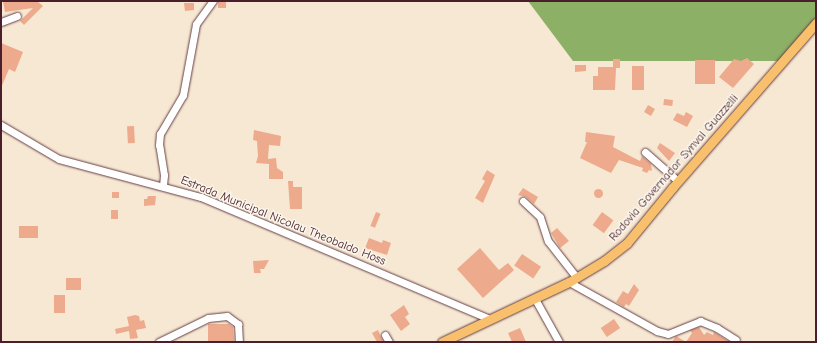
<!DOCTYPE html>
<html>
<head>
<meta charset="utf-8">
<style>
	body { margin:0 }
	#map { position:relative; width:817px; height:343px; overflow:hidden; background:#f7e8d3; font-family:"Comic Neue",sans-serif }
	div>[style] { position:absolute }
	.forest>* { inset:0; background:#8cb066 }
	.building>* { inset:0; background:#eeaa8c; transform-origin:0 0 }
	.round { border-radius:50% }
	.roads { filter:drop-shadow(0 0 1px #643d44) drop-shadow(0 0 1px #643d44) }
	.minor>* { height:7px; margin:-3.5px; padding:0 3.5px; transform-origin:3.5px; border-radius:3.5px; background:#fff }
	.major>* { height:9px; margin:-4.5px; padding:0 4.5px; transform-origin:4.5px; border-radius:4.5px; background:#f8bf6c }
	span { translate:-50% -50%; white-space:nowrap; text-align:center; line-height:1.15; -webkit-text-stroke:3px #fbf7ec; paint-order:stroke }
	.street-label { font-size:12px; color:#4a1f2b }
	.frame { position:absolute; inset:0; border:2px solid #4a1f2b; pointer-events:none }
</style>
</head>
<body>
<div id="map">
	<div class="forest">
		<i style="clip-path:polygon(528px 1px,816px 1px,816px 23px,784px 61px,573px 61px)"></i>
	</div>
	<div class="building">
		<i style="clip-path:polygon(3px 1px,37px 1px,43px 6px,24px 25px,20px 21px,33px 8px,5px 12px)"></i>
		<i style="left:218px;top:1px;width:8px;height:7px"></i>
		<i style="clip-path:polygon(184px 3px,194px 3px,194px 10px,185px 11px)"></i>
		<i style="clip-path:polygon(1px 43px,23px 52px,15px 72px,9px 69px,1px 88px)"></i>
		<i style="clip-path:polygon(747px 58px,754px 64px,733px 88px,719px 77px,734px 59px,741px 61px)"></i>
		<i style="clip-path:polygon(613px 59px,620px 59px,620px 68px,616px 68px,615px 90px,593px 90px,593px 76px,598px 76px,598px 67px,613px 67px)"></i>
		<i style="left:695px;top:60px;width:20px;height:24px"></i>
		<i style="clip-path:polygon(575px 65px,586px 65px,586px 71px,575px 72px)"></i>
		<i style="left:644px;top:66px;width:24px;height:12px;rotate:90deg"></i>
		<i style="left:664px;top:99px;width:9px;height:6px;rotate:6deg"></i>
		<i style="left:648px;top:105px;width:8px;height:8px;rotate:30deg"></i>
		<i style="clip-path:polygon(686px 112px,693px 116px,687px 127px,673px 120px,677px 113px,684px 116px)"></i>
		<i style="left:134px;top:126px;width:17px;height:7px;rotate:87deg"></i>
		<i style="clip-path:polygon(254px 130px,281px 136px,280px 146px,269px 145px,268px 159px,276px 158px,277px 168px,283px 172px,283px 179px,269px 179px,269px 164px,256px 163px,258px 156px,257px 141px,253px 140px)"></i>
		<i style="clip-path:polygon(586px 132px,615px 136px,613px 147px,640px 161px,642px 156px,651px 164px,652px 171px,649px 170px,647px 173px,642px 171px,643px 168px,619px 160px,611px 173px,580px 158px,587px 142px,585px 142px)"></i>
		<i style="clip-path:polygon(660px 143px,675px 153px,669px 161px,657px 148px)"></i>
		<i style="clip-path:polygon(487px 170px,495px 175px,483px 203px,475px 198px,485px 181px,482px 179px)"></i>
		<i style="clip-path:polygon(288px 181px,293px 181px,293px 187px,302px 187px,302px 209px,290px 209px)"></i>
		<i style="clip-path:polygon(523px 188px,538px 197px,534px 204px,526px 197px,518px 195px)"></i>
		<i class="round" style="left:593.5px;top:188.5px;width:9px;height:9px"></i>
		<i style="left:112px;top:192px;width:7px;height:6px"></i>
		<i style="clip-path:polygon(148px 196px,156px 196px,155px 205px,144px 206px,144px 199px,147px 199px)"></i>
		<i style="left:111px;top:210px;width:7px;height:9px"></i>
		<i style="left:376px;top:212px;width:5px;height:15px;rotate:22deg"></i>
		<i style="left:602px;top:212px;width:14px;height:16px;rotate:36deg"></i>
		<i style="left:19px;top:226px;width:19px;height:12px"></i>
		<i style="clip-path:polygon(557px 228px,569px 241px,560px 248px,551px 233px)"></i>
		<i style="clip-path:polygon(369px 238px,382px 243px,383px 240px,391px 243px,387px 255px,365px 248px)"></i>
		<i style="clip-path:polygon(480px 248px,499px 270px,508px 263px,514px 270px,483px 298px,457px 269px)"></i>
		<i style="left:522px;top:254px;width:23px;height:14px;rotate:34deg"></i>
		<i style="clip-path:polygon(269px 260px,264px 269px,260px 269px,261px 273px,254px 273px,253px 261px)"></i>
		<i style="left:81px;top:278px;width:12px;height:15px;rotate:90deg"></i>
		<i style="clip-path:polygon(634px 284px,639px 290px,629px 306px,626px 304px,624px 307px,616px 302px,623px 291px,628px 294px)"></i>
		<i style="left:54px;top:295px;width:11px;height:18px"></i>
		<i style="clip-path:polygon(404px 305px,409px 314px,405px 317px,410px 324px,401px 331px,390px 315px)"></i>
		<i style="clip-path:polygon(135px 315px,139px 316px,140px 321px,144px 320px,146px 328px,136px 330px,138px 338px,130px 339px,129px 331px,116px 334px,115px 329px,129px 326px,127px 317px)"></i>
		<i style="left:614px;top:319px;width:11px;height:16px;rotate:56deg"></i>
		<i style="clip-path:polygon(208px 324px,229px 324px,233px 327px,234px 342px,208px 342px)"></i>
		<i style="clip-path:polygon(699px 327px,704px 335px,707px 332px,713px 335px,714px 332px,730px 342px,686px 342px,692px 333px,690px 330px)"></i>
		<i style="clip-path:polygon(520px 328px,526px 342px,512px 342px,508px 333px)"></i>
		<i style="clip-path:polygon(378px 330px,383px 341px,381px 342px,377px 342px,372px 333px)"></i>
		<i style="clip-path:polygon(676px 336px,686px 342px,672px 342px)"></i>
	</div>
	<div class="roads">
		<div class="minor">
			<i style="left:1px;top:22px;width:17px;rotate:-21deg"></i>
			<i style="left:1px;top:125px;width:67px;rotate:30.4deg"></i>
			<i style="left:59px;top:159px;width:147px;rotate:15deg"></i>
			<i style="left:201px;top:197px;width:314px;rotate:22.9deg"></i>
			<i style="left:645px;top:152px;width:44px;rotate:41.3deg"></i>
			<i style="left:163px;top:185px;width:10px;rotate:-84deg"></i>
			<i style="left:164px;top:175px;width:30px;rotate:-99deg"></i>
			<i style="left:159px;top:145px;width:11px;rotate:-85deg"></i>
			<i style="left:160px;top:134px;width:45px;rotate:-59.5deg"></i>
			<i style="left:183px;top:95px;width:72px;rotate:-79.6deg"></i>
			<i style="left:196px;top:24px;width:29px;rotate:-54deg"></i>
			<i style="left:523px;top:201px;width:23px;rotate:43deg"></i>
			<i style="left:540px;top:217px;width:25px;rotate:72deg"></i>
			<i style="left:548px;top:241px;width:47px;rotate:51.9deg"></i>
			<i style="left:569px;top:282px;width:101px;rotate:29.1deg"></i>
			<i style="left:657px;top:331px;width:11px;rotate:15deg"></i>
			<i style="left:668px;top:334px;width:35px;rotate:-22deg"></i>
			<i style="left:700px;top:321px;width:18px;rotate:22deg"></i>
			<i style="left:717px;top:328px;width:22px;rotate:32deg"></i>
			<i style="left:535px;top:299px;width:49px;rotate:60.8deg"></i>
			<i style="left:385px;top:335px;width:8px;rotate:60deg"></i>
			<i style="left:159px;top:342px;width:55px;rotate:-26.1deg"></i>
			<i style="left:208px;top:318px;width:19px;rotate:-6deg"></i>
			<i style="left:227px;top:316px;width:14px;rotate:36deg"></i>
			<i style="left:238px;top:324px;width:18px;rotate:87deg"></i>
		</div>
		<div class="major">
			<i style="left:442px;top:342px;width:140px;rotate:-25.3deg"></i>
			<i style="left:569px;top:282px;width:41px;rotate:-31deg"></i>
			<i style="left:604px;top:261px;width:29px;rotate:-38deg"></i>
			<i style="left:627px;top:243px;width:72px;rotate:-50.6deg"></i>
			<i style="left:673px;top:187px;width:218px;rotate:-48.9deg"></i>
		</div>
	</div>
	<div class="street-label">
		<span style="left:674px;top:168px;rotate:-49deg">Rodovia Governador Synval Guazzelli</span>
		<span style="left:283px;top:221px;rotate:22deg">Estrada Municipal Nicolau Theobaldo Hoss</span>
	</div>
	<div class="frame"></div>
</div>
</body>
</html>
